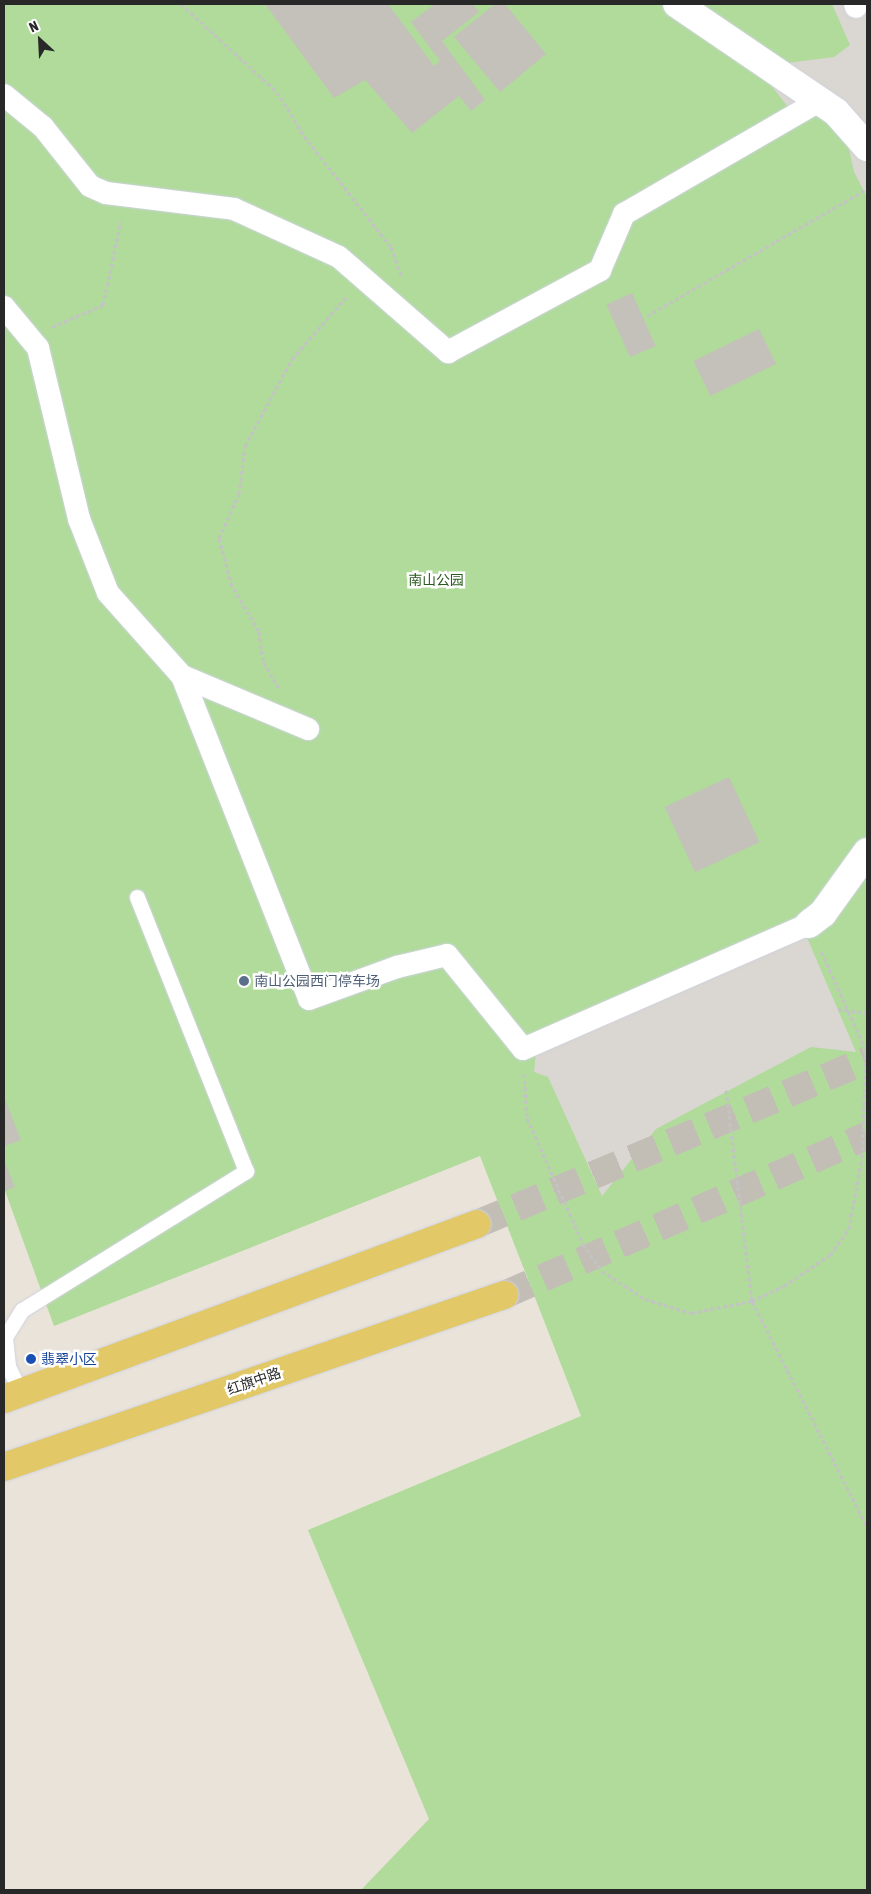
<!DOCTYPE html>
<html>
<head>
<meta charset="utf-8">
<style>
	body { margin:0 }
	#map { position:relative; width:871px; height:1894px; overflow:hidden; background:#e9e3da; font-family:"Asap Condensed","Noto Sans SC",sans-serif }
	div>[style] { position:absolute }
	.green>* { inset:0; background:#b0db9b }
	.plaza>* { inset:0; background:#dad6d1 }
	.building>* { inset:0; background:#c4c0ba; transform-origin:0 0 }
	.primary-tunnel>* { height:28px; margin-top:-14px; transform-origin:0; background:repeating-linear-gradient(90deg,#c2beb6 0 28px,transparent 0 42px) }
	.path>* { height:3px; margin-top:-1.5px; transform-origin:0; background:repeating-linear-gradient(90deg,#c3c3c3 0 4px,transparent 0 6.5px) }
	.roads { filter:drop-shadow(0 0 1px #d0d3df) drop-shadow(0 0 1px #d0d3df) }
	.service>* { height:15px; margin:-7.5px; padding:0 7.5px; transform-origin:7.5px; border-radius:7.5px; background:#fff }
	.pedestrian>* { height:22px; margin:-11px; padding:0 11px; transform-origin:11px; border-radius:11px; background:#fff }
	.minor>* { height:28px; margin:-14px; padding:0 14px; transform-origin:14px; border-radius:14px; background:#fff }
	.primary>* { height:28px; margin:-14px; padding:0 14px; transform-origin:14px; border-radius:14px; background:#e2c866 }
	.dots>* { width:14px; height:14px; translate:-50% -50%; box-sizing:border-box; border:2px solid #fff; border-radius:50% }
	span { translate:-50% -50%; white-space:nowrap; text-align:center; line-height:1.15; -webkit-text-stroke:5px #fff; paint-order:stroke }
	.park-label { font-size:14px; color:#2b5d20 }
	.service-label { font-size:14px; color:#4e5e75 }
	.left { translate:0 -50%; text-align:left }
	.transit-label { font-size:14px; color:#164399 }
	.street-label { font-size:14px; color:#282828 }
	.frame { position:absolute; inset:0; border:5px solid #282828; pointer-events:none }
	.north { position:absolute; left:15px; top:15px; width:50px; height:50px; -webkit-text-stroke:4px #fff; paint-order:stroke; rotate:335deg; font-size:14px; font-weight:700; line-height:20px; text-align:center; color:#282828 }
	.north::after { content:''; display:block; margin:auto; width:18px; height:22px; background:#282828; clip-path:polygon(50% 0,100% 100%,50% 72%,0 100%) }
</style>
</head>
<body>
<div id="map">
	<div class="green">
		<i style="clip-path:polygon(4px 4px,867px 4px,867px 1890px,361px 1890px,429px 1819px,308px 1530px,581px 1416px,480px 1156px,54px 1326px,4px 1188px)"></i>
	</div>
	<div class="plaza">
		<i style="clip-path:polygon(832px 4px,867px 9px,867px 197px,854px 172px,847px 140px,831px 123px,813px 113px,798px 120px,764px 76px,787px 63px,834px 57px,850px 45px)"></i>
		<i style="clip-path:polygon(805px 933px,856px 1052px,811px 1047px,656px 1129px,602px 1196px,548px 1077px,534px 1072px,536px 1052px)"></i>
	</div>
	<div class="building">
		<i style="clip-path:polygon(265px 4px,388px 4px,434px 66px,440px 61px,411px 22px,435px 4px,473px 4px,479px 12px,442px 41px,485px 100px,471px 111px,459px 96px,412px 133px,365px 80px,334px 98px)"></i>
		<i style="clip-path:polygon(495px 4px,505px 4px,546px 54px,500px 92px,454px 37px)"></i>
		<i style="left:632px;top:293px;width:58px;height:28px;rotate:66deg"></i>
		<i style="left:759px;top:329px;width:39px;height:73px;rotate:64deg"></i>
		<i style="left:729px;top:777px;width:72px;height:71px;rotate:65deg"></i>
		<i style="clip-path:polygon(4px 1097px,21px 1140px,4px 1146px)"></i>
		<i style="clip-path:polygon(4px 1160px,15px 1187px,4px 1191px)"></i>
	</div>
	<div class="primary-tunnel">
		<i style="left:477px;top:1224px;width:423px;rotate:-22.8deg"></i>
		<i style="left:504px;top:1295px;width:396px;rotate:-23.7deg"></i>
	</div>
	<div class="path">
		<i style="left:181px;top:4px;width:130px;rotate:42.5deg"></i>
		<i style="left:277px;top:92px;width:52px;rotate:58.5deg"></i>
		<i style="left:304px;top:136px;width:141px;rotate:51.9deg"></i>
		<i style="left:391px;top:247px;width:32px;rotate:70deg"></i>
		<i style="left:647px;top:316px;width:254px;rotate:-30deg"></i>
		<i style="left:52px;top:327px;width:56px;rotate:-23.3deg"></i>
		<i style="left:103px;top:305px;width:86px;rotate:-77.9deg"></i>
		<i style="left:279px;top:688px;width:31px;rotate:-121deg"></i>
		<i style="left:263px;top:661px;width:30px;rotate:-98deg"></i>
		<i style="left:259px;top:631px;width:52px;rotate:-121deg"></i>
		<i style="left:232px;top:586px;width:50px;rotate:-105.2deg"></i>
		<i style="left:219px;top:538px;width:48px;rotate:-65.6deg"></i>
		<i style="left:239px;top:494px;width:48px;rotate:-82.9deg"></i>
		<i style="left:245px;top:446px;width:99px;rotate:-61.6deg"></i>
		<i style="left:292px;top:359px;width:82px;rotate:-48.9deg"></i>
		<i style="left:838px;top:1009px;width:29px;rotate:8deg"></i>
		<i style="left:524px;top:1074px;width:44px;rotate:86.1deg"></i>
		<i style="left:527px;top:1118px;width:138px;rotate:66deg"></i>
		<i style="left:583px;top:1244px;width:33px;rotate:55deg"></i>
		<i style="left:602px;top:1271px;width:51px;rotate:33.1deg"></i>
		<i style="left:645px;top:1299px;width:48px;rotate:16.9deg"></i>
		<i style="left:691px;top:1313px;width:62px;rotate:-11.1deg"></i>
		<i style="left:752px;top:1301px;width:35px;rotate:-25deg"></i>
		<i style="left:784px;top:1286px;width:55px;rotate:-34deg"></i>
		<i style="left:830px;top:1255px;width:32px;rotate:-54deg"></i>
		<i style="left:849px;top:1229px;width:73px;rotate:-79.8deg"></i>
		<i style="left:862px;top:1157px;width:107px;rotate:-87.9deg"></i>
		<i style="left:866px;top:1050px;width:111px;rotate:-114.5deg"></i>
		<i style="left:726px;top:1090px;width:213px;rotate:83deg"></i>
		<i style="left:752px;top:1301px;width:254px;rotate:63deg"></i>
	</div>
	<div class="roads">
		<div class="service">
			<i style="left:21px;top:1393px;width:30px;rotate:-116deg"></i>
			<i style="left:8px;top:1366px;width:29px;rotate:-96deg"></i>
			<i style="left:5px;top:1337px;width:32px;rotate:-58deg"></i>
			<i style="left:22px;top:1310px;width:264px;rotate:-31.8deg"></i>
			<i style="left:246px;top:1171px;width:295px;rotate:-111.7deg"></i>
		</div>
		<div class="pedestrian">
			<i style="left:855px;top:4px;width:3px;rotate:72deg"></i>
			<i style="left:4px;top:95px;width:50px;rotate:39.4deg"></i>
			<i style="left:43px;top:127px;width:75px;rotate:51.5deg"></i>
			<i style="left:90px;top:186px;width:17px;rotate:24deg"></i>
			<i style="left:106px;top:193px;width:129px;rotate:7.1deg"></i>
			<i style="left:234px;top:209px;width:115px;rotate:24.6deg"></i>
			<i style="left:339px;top:257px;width:145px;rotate:41.1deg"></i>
			<i style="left:448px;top:352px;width:173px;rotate:-28.3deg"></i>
			<i style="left:600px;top:270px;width:61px;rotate:-66.8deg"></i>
			<i style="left:624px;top:214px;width:225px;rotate:-30.1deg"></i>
			<i style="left:4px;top:307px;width:53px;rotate:50.3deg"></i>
			<i style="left:38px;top:348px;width:176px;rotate:76.5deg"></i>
			<i style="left:79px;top:519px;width:79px;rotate:68.6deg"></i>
			<i style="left:108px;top:593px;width:111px;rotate:48.3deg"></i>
			<i style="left:182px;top:676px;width:347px;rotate:68.5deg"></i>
			<i style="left:309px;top:999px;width:94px;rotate:-20deg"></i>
			<i style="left:397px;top:967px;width:51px;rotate:-13.5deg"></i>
			<i style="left:447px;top:955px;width:121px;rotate:51deg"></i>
			<i style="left:523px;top:1049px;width:312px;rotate:-23.6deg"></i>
			<i style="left:182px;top:676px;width:137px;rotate:22.8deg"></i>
		</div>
		<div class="minor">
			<i style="left:677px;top:4px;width:192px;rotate:34.2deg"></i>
			<i style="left:836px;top:112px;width:47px;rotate:48.5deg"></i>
			<i style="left:809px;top:924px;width:18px;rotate:-38deg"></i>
			<i style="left:823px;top:913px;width:75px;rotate:-54.2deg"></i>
		</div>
		<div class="primary">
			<i style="left:4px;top:1399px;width:504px;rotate:-20.3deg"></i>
			<i style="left:4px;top:1467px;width:529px;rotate:-18.98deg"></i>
		</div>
	</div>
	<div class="dots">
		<i style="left:244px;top:981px;background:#5c6f8a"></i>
		<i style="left:31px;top:1359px;background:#1a4fb4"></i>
	</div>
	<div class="park-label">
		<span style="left:436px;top:580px">南山公园</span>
	</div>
	<div class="service-label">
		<span class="left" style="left:254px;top:981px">南山公园西门停车场</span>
	</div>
	<div class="transit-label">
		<span class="left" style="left:41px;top:1359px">翡翠小区</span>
	</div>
	<div class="street-label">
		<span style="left:254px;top:1381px;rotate:-19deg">红旗中路</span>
	</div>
	<div class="frame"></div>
	<div class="north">N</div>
</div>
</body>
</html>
